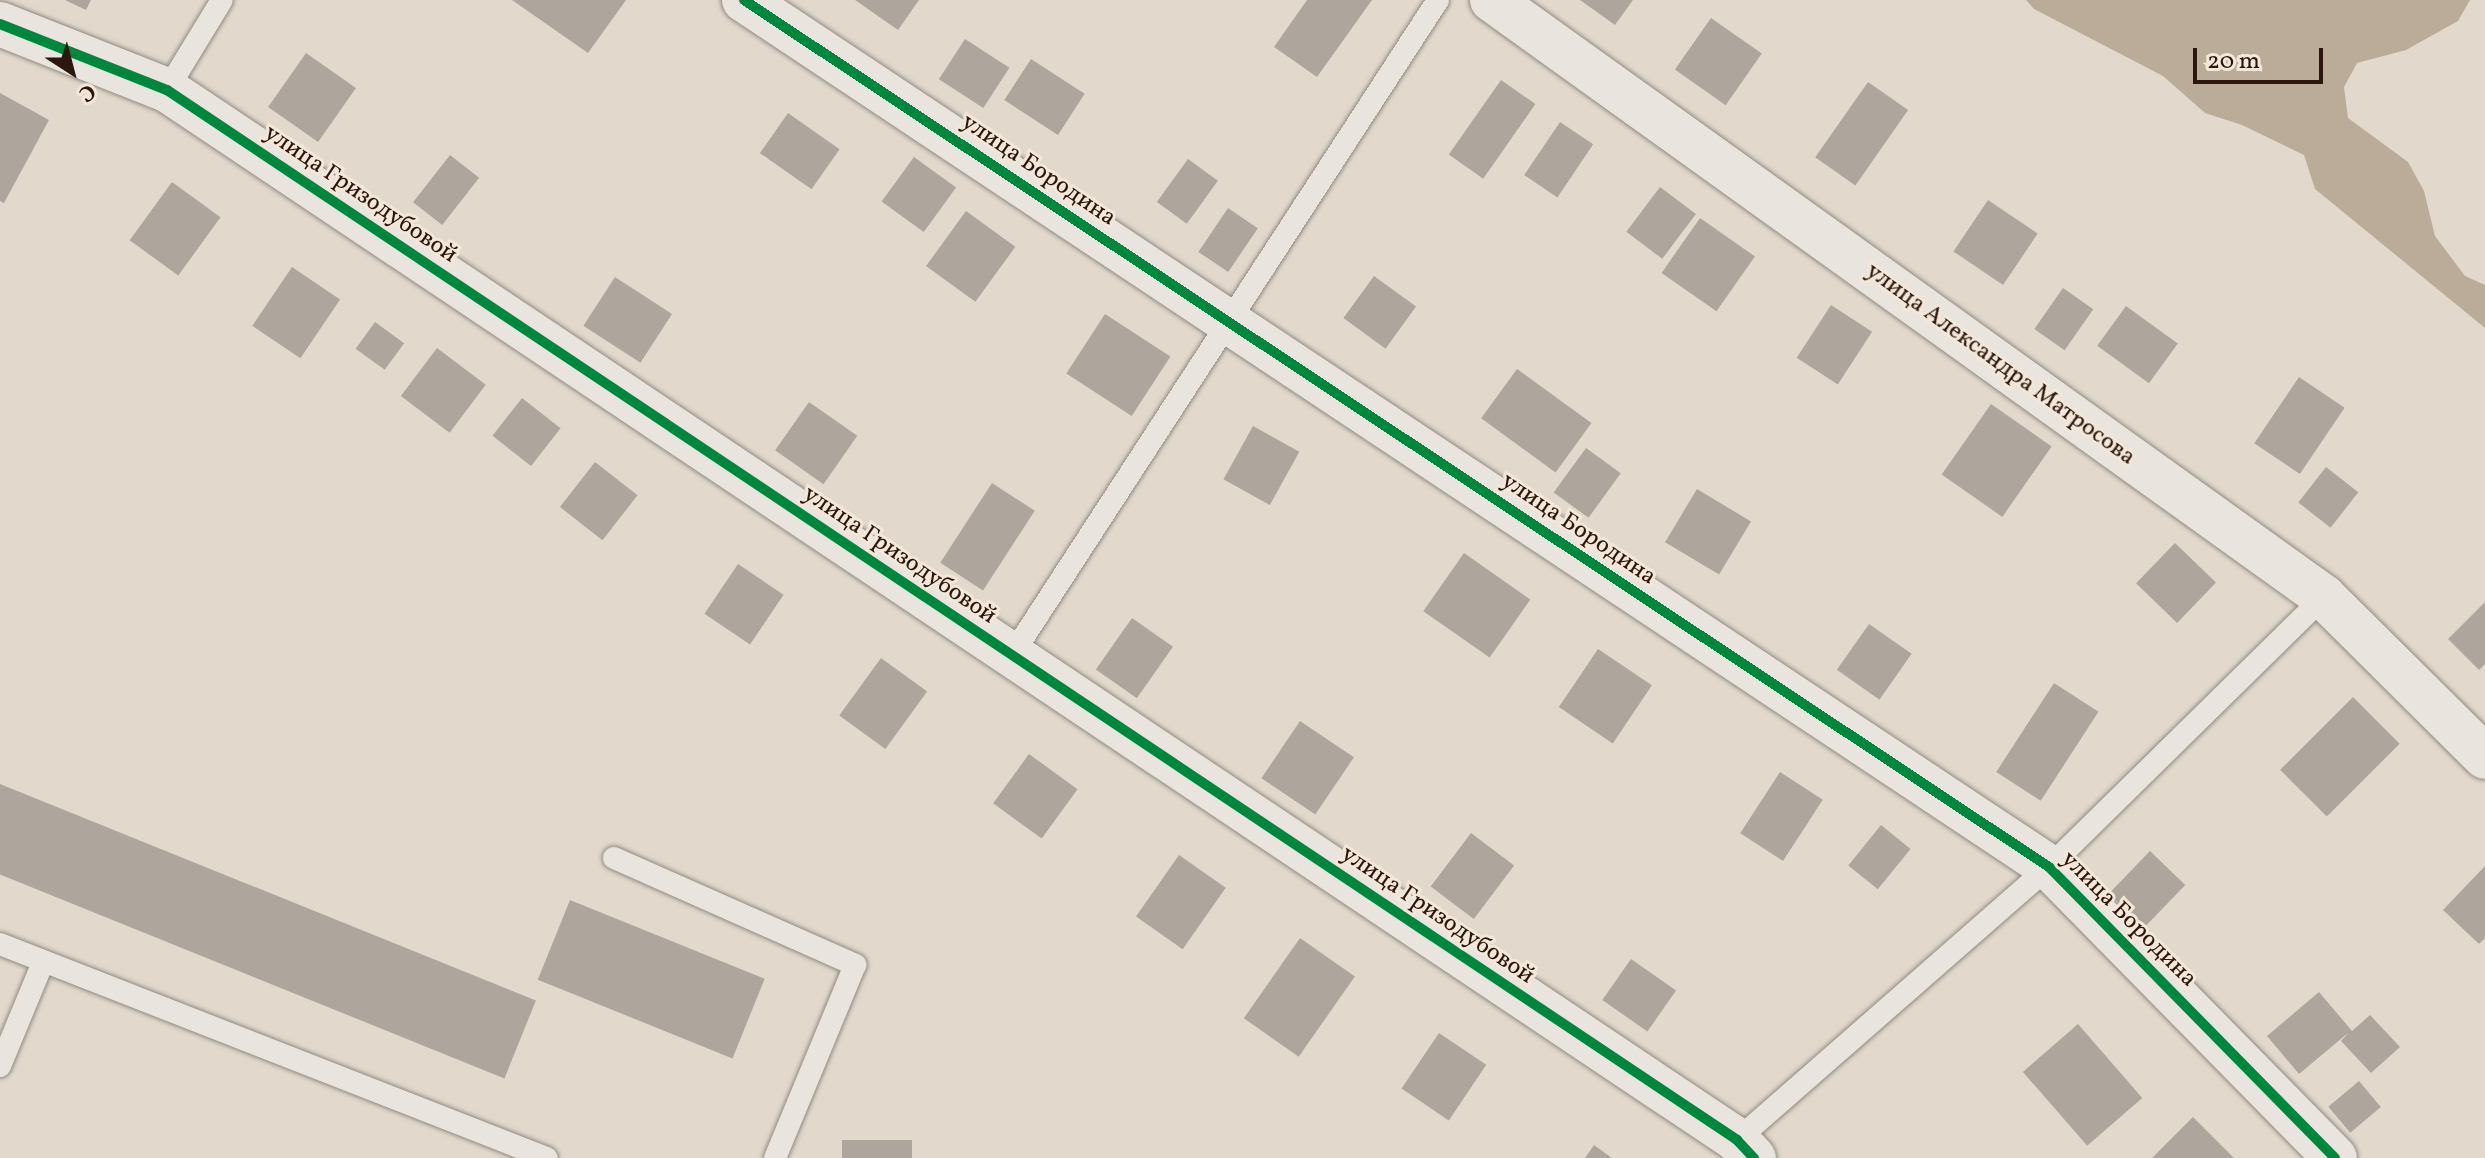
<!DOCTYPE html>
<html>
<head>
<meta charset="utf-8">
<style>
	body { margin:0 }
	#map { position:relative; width:2485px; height:1158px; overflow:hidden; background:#e2d9cc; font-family:Vollkorn,serif }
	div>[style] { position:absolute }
	.water>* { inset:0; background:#bbac9a }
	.building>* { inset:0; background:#aea69d; transform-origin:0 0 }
	.roads { filter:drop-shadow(0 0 2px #928a82) drop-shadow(0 0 2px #928a82) }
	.lane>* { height:22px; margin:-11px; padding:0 11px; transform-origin:11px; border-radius:11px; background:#e9e4dd }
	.street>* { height:44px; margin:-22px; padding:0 22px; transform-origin:22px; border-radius:22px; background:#e9e4dd }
	.cycleway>* { height:10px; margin:-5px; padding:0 5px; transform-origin:5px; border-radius:5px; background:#00873e }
	span { translate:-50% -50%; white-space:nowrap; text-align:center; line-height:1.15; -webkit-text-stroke:6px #f2e7d8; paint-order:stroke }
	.street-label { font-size:24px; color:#2b170e }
	.north { position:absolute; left:32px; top:32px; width:80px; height:80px; -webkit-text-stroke:6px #f2e7d8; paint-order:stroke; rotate:144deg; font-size:22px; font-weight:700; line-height:32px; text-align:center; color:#2b170e }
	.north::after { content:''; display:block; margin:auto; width:28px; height:36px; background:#2b170e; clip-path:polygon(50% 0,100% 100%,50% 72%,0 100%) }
	.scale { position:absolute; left:2193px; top:48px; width:130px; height:36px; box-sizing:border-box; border:4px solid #2b170e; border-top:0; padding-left:10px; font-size:24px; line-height:28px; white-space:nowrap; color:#2b170e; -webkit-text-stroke:6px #f2e7d8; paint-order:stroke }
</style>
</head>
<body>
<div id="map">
	<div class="water">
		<i style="clip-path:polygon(2026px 0,2470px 0,2458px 21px,2406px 50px,2357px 63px,2344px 87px,2348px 118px,2408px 162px,2424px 191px,2435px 236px,2465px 276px,2485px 285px,2485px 328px,2315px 189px,2304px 155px,2242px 125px,2205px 113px,2163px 76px,2034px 9px)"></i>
	</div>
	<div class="building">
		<i style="clip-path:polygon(65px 0,91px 0,86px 10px)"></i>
		<i style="clip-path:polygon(512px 0,626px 0,588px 53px)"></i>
		<i style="clip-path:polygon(855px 0,919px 0,898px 30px)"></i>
		<i style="clip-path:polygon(1307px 0,1372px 0,1317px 77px,1274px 47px)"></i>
		<i style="clip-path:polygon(1580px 0,1633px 0,1615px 25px)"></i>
		<i style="left:1711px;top:18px;width:62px;height:63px;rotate:35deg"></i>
		<i style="left:965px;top:39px;width:53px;height:48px;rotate:33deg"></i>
		<i style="left:306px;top:53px;width:61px;height:66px;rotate:35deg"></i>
		<i style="left:1031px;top:59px;width:64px;height:49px;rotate:33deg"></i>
		<i style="left:1501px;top:80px;width:42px;height:91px;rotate:35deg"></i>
		<i style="left:1868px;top:82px;width:49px;height:92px;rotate:35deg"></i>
		<i style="clip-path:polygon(0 93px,49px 120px,4px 203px,0 201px)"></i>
		<i style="left:788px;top:113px;width:63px;height:49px;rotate:35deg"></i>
		<i style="left:1560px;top:122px;width:40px;height:64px;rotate:34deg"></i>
		<i style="left:450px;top:155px;width:37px;height:60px;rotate:38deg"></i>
		<i style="left:914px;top:157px;width:52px;height:55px;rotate:36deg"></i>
		<i style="left:1188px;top:159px;width:37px;height:53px;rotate:36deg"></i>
		<i style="left:172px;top:182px;width:60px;height:72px;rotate:36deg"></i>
		<i style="left:1660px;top:187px;width:45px;height:56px;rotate:37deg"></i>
		<i style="left:1988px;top:200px;width:60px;height:62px;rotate:34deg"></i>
		<i style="left:1228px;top:208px;width:36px;height:53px;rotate:34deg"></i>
		<i style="left:966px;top:211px;width:61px;height:68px;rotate:36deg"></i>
		<i style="left:1700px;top:218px;width:67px;height:67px;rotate:35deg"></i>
		<i style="left:292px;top:267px;width:58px;height:71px;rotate:34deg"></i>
		<i style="left:1374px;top:276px;width:52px;height:52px;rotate:36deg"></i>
		<i style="left:615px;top:277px;width:68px;height:58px;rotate:33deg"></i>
		<i style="left:2063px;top:288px;width:37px;height:50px;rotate:35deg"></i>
		<i style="left:1831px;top:305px;width:49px;height:63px;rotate:33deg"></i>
		<i style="left:2126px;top:306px;width:64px;height:49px;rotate:36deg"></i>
		<i style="left:1105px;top:314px;width:78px;height:71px;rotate:33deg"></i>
		<i style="left:375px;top:322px;width:36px;height:33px;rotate:36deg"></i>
		<i style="left:437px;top:348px;width:61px;height:60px;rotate:37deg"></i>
		<i style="left:1517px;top:369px;width:92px;height:61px;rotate:36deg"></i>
		<i style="left:2299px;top:377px;width:55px;height:80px;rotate:34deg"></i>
		<i style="left:522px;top:398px;width:49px;height:48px;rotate:38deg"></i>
		<i style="left:809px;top:402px;width:59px;height:59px;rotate:35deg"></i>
		<i style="left:1991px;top:404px;width:74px;height:86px;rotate:35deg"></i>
		<i style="left:1253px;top:426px;width:53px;height:61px;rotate:29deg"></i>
		<i style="left:1586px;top:448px;width:43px;height:55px;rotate:36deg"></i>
		<i style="left:595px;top:462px;width:54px;height:57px;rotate:38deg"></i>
		<i style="left:2326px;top:467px;width:41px;height:45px;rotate:38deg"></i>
		<i style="left:992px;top:483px;width:51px;height:95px;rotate:33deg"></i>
		<i style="left:1697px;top:489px;width:63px;height:62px;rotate:31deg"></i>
		<i style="left:2175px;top:543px;width:57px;height:56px;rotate:44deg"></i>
		<i style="left:1464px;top:553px;width:81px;height:71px;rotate:35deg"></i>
		<i style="left:738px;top:564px;width:55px;height:60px;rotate:34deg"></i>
		<i style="clip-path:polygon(2485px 602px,2485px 664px,2479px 670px,2448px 639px)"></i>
		<i style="left:1132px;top:618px;width:50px;height:63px;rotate:35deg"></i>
		<i style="left:1869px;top:624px;width:52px;height:56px;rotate:35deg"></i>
		<i style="left:1598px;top:649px;width:65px;height:70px;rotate:34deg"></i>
		<i style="left:881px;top:658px;width:57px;height:71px;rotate:36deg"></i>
		<i style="left:2054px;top:683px;width:53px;height:106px;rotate:33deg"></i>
		<i style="left:2353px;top:697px;width:66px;height:103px;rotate:45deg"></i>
		<i style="left:1300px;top:721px;width:65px;height:69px;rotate:34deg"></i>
		<i style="left:1029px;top:754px;width:60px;height:61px;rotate:36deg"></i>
		<i style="left:1780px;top:772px;width:51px;height:73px;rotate:33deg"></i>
		<i style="left:0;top:784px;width:578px;height:84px;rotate:22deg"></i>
		<i style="left:1881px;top:825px;width:38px;height:52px;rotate:39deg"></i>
		<i style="left:1471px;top:833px;width:54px;height:67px;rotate:37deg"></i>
		<i style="left:2150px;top:851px;width:49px;height:59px;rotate:44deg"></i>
		<i style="left:1179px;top:855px;width:57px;height:75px;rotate:35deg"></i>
		<i style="clip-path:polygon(2485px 866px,2485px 938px,2479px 944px,2443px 910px)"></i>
		<i style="left:570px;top:900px;width:210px;height:86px;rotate:22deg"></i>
		<i style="left:1300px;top:938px;width:67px;height:98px;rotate:35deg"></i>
		<i style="left:1631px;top:959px;width:55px;height:50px;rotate:35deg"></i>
		<i style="clip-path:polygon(2319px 992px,2352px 1031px,2370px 1015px,2400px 1047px,2371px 1073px,2341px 1041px,2348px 1033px,2299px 1074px,2267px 1036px)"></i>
		<i style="left:2078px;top:1024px;width:98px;height:73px;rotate:49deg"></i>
		<i style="left:1439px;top:1033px;width:57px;height:67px;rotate:34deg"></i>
		<i style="left:2359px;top:1081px;width:34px;height:40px;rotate:50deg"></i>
		<i style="clip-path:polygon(2193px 1117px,2234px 1158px,2152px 1158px)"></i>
		<i style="left:912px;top:1140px;width:18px;height:70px;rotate:90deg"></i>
		<i style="clip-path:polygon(1594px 1145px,1612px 1158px,1585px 1158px)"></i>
	</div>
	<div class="roads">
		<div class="lane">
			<i style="left:167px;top:90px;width:105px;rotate:-58.6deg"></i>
			<i style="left:1012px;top:655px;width:781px;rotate:-56.96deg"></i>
			<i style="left:614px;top:858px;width:264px;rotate:23.9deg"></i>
			<i style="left:855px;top:965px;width:209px;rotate:112.5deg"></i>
			<i style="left:0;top:944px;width:587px;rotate:21.37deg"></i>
			<i style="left:0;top:1066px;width:113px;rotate:-67.5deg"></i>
			<i style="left:1737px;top:1140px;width:415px;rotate:-41.2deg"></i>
			<i style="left:2049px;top:867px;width:385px;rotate:-44.5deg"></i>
		</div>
		<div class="street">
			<i style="left:744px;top:0;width:1567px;rotate:33.6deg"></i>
			<i style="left:2049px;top:867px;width:408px;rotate:45.5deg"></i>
			<i style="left:1492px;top:0;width:1024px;rotate:35.66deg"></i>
			<i style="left:2324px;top:597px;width:227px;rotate:44.8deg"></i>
			<i style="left:0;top:24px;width:180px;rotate:21.6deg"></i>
			<i style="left:167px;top:90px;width:1889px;rotate:33.77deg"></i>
			<i style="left:1737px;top:1140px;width:25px;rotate:47deg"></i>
		</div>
	</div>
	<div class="cycleway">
		<i style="left:744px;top:0;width:1567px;rotate:33.6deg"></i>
		<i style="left:2049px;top:867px;width:408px;rotate:45.5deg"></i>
		<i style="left:0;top:24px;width:180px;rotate:21.6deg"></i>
		<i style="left:167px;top:90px;width:1889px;rotate:33.77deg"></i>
		<i style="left:1737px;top:1140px;width:25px;rotate:47deg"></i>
	</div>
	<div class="street-label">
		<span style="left:1038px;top:171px;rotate:34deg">улица Бородина</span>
		<span style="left:360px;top:195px;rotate:34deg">улица Гризодубовой</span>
		<span style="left:2000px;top:365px;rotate:36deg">улица Александра Матросова</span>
		<span style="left:1578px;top:530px;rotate:34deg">улица Бородина</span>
		<span style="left:899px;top:556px;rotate:34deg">улица Гризодубовой</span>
		<span style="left:1437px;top:916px;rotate:34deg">улица Гризодубовой</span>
		<span style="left:2128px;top:920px;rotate:45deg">улица Бородина</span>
	</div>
	<div class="north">С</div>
	<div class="scale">20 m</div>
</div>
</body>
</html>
